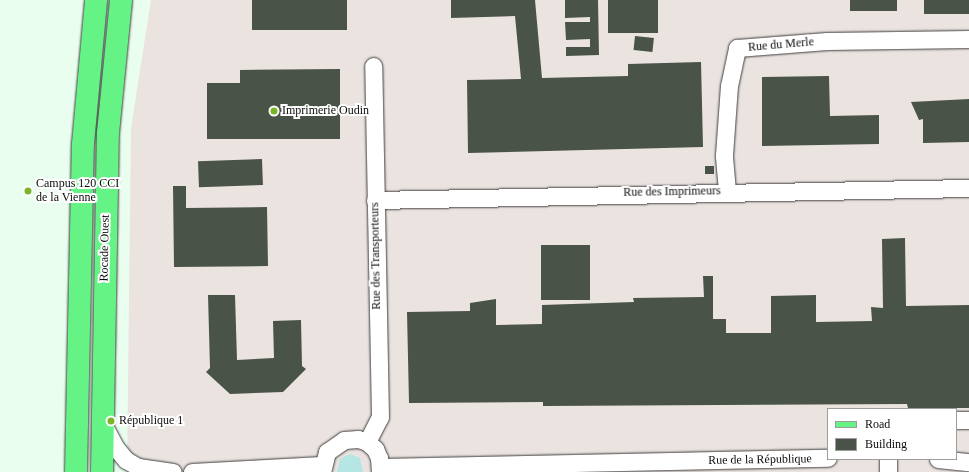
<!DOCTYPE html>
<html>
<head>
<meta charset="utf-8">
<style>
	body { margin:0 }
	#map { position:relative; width:969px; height:472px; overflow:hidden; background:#eafeef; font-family:"Times New Roman",serif }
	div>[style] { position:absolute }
	.industrial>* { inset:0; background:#eae3df }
	.green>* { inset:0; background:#b5e6e4 }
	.building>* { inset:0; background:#495348; transform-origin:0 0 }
	.roads { filter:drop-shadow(0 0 1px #3e3e3e) drop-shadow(0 0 1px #3e3e3e) }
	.street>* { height:17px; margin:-8.5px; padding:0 8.5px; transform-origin:8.5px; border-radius:8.5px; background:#fff }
	.primary>* { height:22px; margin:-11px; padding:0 11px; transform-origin:11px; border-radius:11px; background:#65f386 }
	.dots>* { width:11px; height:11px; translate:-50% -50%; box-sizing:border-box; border:2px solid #fff; border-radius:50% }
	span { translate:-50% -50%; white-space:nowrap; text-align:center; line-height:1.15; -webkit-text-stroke:4px #fff; paint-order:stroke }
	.street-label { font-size:12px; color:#0b0b0b }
	.poi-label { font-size:12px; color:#0b0b0b }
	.left { translate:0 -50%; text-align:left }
	.legend { position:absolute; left:827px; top:408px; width:130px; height:52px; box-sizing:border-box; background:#fff; border:1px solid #9d9d9d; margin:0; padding:5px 7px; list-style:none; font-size:12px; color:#0b0b0b }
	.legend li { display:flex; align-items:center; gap:8px; height:20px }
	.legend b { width:20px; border:1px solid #9d9d9d }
</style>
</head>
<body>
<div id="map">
	<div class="industrial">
		<i style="clip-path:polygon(evenodd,151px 0,969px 0,969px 472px,127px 472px,131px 128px,151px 0,828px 409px,956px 409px,956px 459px,828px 459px,828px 409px)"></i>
	</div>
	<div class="green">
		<i style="clip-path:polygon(350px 454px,360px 458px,363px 472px,337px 472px,340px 459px)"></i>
	</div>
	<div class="building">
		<i style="left:252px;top:0;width:95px;height:30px"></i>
		<i style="clip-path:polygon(451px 0,535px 0,542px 78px,628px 76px,628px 64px,701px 62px,703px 147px,468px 153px,467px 80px,521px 79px,515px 16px,451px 18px)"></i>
		<i style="clip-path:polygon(565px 0,598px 0,599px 55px,566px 56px,566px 47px,590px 47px,590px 39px,566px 40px,565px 22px,590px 22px,590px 17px,565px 18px)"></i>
		<i style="left:608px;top:0;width:50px;height:33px"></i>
		<i style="left:850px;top:0;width:47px;height:11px"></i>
		<i style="left:924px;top:0;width:45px;height:14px"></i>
		<i style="left:635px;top:36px;width:19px;height:14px;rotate:6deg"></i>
		<i style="clip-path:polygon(340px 69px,340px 139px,207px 139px,207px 83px,240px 83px,240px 70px)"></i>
		<i style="clip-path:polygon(829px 76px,830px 116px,879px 115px,879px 144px,762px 146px,762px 77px)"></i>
		<i style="clip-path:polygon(969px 99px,969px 142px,923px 143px,923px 119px,919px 120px,911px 102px)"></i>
		<i style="left:262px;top:159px;width:26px;height:64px;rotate:88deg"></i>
		<i style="left:705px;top:166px;width:9px;height:8px"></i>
		<i style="clip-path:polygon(173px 186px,186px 186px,186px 208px,267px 207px,268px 266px,174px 267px)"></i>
		<i style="clip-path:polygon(905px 238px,906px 306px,969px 305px,969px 408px,908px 408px,907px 404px,543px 406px,543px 402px,409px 403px,407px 312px,470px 311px,470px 303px,496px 299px,496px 325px,542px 324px,542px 305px,634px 302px,633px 298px,704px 297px,703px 276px,713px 276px,713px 319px,726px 319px,726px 333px,771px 333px,771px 296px,816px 295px,816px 322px,872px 321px,871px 307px,883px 308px,882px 239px)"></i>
		<i style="left:541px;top:245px;width:49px;height:55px"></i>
		<i style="clip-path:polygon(208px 295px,235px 295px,237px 360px,274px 358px,273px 321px,301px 320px,302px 366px,306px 369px,283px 392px,230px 394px,206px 372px,210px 368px)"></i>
	</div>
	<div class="roads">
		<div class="street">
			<i style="left:727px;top:191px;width:36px;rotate:-95deg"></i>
			<i style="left:724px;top:155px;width:69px;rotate:-85.9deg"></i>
			<i style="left:729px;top:86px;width:39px;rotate:-78deg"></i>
			<i style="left:737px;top:48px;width:90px;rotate:-4.4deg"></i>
			<i style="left:827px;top:41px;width:142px;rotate:-0.8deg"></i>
			<i style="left:375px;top:200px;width:594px;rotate:-1.16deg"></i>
			<i style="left:956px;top:420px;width:13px"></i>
			<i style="left:103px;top:424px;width:26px;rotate:62deg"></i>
			<i style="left:115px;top:447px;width:17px;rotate:50deg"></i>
			<i style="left:126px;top:460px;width:14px;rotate:30deg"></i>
			<i style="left:138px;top:467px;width:35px;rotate:8deg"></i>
			<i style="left:367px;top:442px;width:28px;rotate:-63deg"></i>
			<i style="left:380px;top:417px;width:351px;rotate:-91.1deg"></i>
			<i style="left:888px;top:459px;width:13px;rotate:90deg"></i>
			<i style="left:938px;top:459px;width:31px;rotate:6deg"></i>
			<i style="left:381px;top:467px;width:447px;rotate:-1.2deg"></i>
			<i style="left:192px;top:472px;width:130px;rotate:-3.1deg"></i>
			<i style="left:322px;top:472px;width:21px;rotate:-76deg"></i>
			<i style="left:327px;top:452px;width:21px;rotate:-35deg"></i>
			<i style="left:344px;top:440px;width:14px;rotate:-4deg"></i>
			<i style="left:358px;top:439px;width:9px;rotate:18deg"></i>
			<i style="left:367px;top:442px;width:11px;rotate:41deg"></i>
			<i style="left:375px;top:449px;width:10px;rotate:66deg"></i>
			<i style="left:379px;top:458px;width:14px;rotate:86deg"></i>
		</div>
		<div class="primary">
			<i style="left:76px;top:472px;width:328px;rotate:-88.8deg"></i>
			<i style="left:83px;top:144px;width:145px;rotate:-84.8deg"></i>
			<i style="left:102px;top:472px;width:339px;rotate:-89deg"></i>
			<i style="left:108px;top:133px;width:134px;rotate:-84.4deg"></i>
		</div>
	</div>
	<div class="dots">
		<i style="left:274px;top:111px;background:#79b429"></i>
		<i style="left:28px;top:191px;background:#79b429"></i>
		<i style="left:111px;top:421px;background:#79b429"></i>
	</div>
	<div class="street-label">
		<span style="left:781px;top:45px;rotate:-5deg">Rue du Merle</span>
		<span style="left:672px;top:192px;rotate:-1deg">Rue des Imprimeurs</span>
		<span style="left:105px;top:248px;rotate:-89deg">Rocade Ouest</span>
		<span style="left:376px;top:256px;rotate:-91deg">Rue des Transporteurs</span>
		<span style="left:760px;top:460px;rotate:-1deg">Rue de la République</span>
	</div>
	<div class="poi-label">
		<span class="left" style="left:282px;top:111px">Imprimerie Oudin</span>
		<span class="left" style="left:36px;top:191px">Campus 120 CCI<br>de la Vienne</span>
		<span class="left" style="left:119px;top:421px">République 1</span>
	</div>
	<ul class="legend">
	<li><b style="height:5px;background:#65f386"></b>Road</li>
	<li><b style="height:11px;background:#495348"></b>Building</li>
	</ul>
</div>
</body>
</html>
